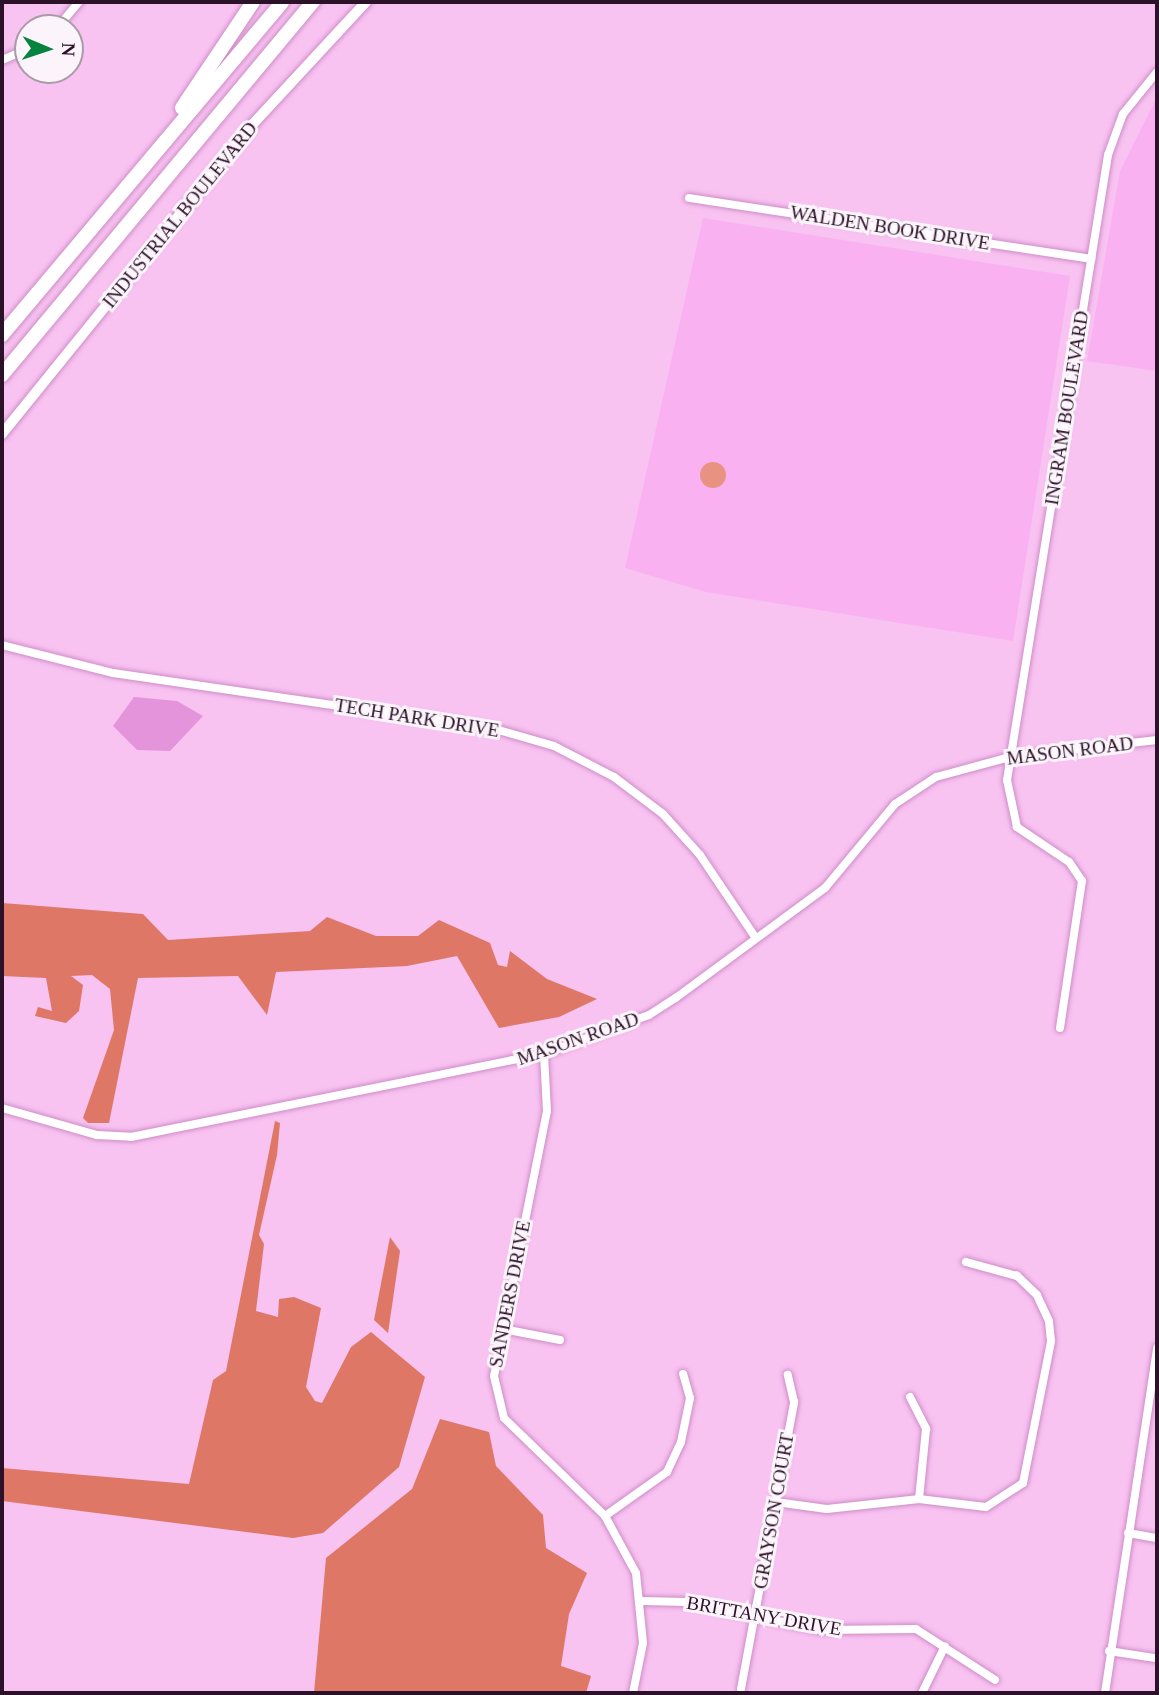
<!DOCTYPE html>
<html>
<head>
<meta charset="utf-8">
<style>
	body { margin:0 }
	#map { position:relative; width:1159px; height:1695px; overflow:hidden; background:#f8c2f1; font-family:"Times New Roman",serif }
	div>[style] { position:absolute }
	.built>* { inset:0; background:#fab1f2 }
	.green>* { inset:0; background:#e89282 }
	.round { border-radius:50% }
	.forest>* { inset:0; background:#df7766 }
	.water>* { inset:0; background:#e394db }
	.roads { filter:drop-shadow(0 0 2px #ce8dc7) drop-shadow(0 0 2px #ce8dc7) }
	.minor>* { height:8px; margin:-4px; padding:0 4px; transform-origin:4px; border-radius:4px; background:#fff }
	.tertiary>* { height:10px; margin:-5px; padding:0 5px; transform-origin:5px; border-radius:5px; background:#fff }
	.motorway>* { height:14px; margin:-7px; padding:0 7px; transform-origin:7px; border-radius:7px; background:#fff }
	span { translate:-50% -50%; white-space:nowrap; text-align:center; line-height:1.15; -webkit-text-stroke:6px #fbf4fa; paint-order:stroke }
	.street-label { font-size:19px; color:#2b1228 }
	.frame { position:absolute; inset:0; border:4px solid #2b1228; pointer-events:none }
	.north { position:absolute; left:14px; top:14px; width:70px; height:70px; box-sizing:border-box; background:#fbf4fa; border:2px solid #a89aa6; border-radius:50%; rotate:92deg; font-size:19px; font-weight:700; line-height:28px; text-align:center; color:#2b1228 }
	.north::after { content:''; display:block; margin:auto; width:24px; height:32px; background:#06843e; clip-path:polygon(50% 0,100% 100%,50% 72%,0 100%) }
</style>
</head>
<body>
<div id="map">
	<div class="built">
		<i style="clip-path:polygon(1157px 97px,1157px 371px,1087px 361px,1120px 171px)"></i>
		<i style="clip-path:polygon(703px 218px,1070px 276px,1013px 641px,706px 592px,625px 568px)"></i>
	</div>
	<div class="green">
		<i class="round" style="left:700px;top:462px;width:26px;height:26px"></i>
	</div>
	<div class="forest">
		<i style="clip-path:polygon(2px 903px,143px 914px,168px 940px,310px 931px,327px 917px,376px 936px,418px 936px,439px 920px,490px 943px,498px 965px,507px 967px,510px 951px,547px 979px,597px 999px,559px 1017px,499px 1028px,457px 956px,407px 966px,276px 972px,267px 1015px,238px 976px,138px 978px,109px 1123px,88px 1123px,83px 1118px,114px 1030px,110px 989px,92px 975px,71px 976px,83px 985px,79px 1011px,66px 1023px,35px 1016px,38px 1007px,52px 1011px,46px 978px,2px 976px)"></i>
		<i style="clip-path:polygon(275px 1121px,280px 1123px,277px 1155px,259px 1235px,264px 1244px,256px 1311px,278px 1317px,279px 1299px,294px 1297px,321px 1308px,306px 1387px,315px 1401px,322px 1403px,351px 1347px,371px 1332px,425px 1377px,399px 1467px,323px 1533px,293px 1538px,2px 1501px,2px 1468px,189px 1484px,213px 1380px,226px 1371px)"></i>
		<i style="clip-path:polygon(390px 1237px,400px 1251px,388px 1333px,374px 1320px)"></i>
		<i style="clip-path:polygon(440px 1419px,489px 1432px,496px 1466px,543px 1515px,546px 1548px,587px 1573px,569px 1614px,561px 1666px,591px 1676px,586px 1693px,314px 1693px,326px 1558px,412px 1489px)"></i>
	</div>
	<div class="water">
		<i style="clip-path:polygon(134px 697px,177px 701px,203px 716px,170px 751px,137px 750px,113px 726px)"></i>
	</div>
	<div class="roads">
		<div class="minor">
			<i style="left:57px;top:28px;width:34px;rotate:-50deg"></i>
			<i style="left:2px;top:60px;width:28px;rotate:-23deg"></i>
			<i style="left:689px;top:198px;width:407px;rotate:8.6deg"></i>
			<i style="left:2px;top:645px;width:114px;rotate:14.2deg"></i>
			<i style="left:113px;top:673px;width:386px;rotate:8.3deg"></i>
			<i style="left:495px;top:729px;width:61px;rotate:16.1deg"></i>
			<i style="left:554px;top:746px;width:68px;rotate:27.3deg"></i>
			<i style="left:614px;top:777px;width:61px;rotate:37.1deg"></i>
			<i style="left:663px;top:814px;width:55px;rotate:47.9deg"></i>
			<i style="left:700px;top:855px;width:99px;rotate:56.1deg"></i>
			<i style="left:1060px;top:1028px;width:149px;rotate:-81.5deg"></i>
			<i style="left:1082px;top:881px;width:23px;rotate:-124deg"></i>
			<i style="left:1069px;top:862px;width:63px;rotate:-146.1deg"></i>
			<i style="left:1017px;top:827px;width:48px;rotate:-102deg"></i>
			<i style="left:1007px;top:780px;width:633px;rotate:-80.82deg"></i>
			<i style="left:1108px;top:155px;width:44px;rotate:-69.9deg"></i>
			<i style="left:1123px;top:114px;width:54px;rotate:-51deg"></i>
			<i style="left:544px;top:1054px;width:57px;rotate:87deg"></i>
			<i style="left:547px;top:1111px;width:270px;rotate:101.3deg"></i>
			<i style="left:494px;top:1376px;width:43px;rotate:76.6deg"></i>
			<i style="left:504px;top:1418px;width:141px;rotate:44.1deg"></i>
			<i style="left:605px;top:1516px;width:65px;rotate:61.5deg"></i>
			<i style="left:636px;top:1573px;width:70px;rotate:84.3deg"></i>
			<i style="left:643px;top:1643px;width:51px;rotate:101.3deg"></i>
			<i style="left:2px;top:1108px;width:99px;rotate:15.9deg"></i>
			<i style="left:97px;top:1135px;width:34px;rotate:3deg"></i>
			<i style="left:131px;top:1137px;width:421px;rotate:-11.4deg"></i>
			<i style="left:544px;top:1054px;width:112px;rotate:-20.4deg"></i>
			<i style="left:649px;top:1015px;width:33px;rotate:-33deg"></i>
			<i style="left:677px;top:997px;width:184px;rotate:-36.4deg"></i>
			<i style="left:825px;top:888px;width:109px;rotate:-50.2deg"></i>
			<i style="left:895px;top:804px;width:49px;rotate:-33.4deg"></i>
			<i style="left:936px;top:777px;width:77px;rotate:-15.1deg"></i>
			<i style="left:1010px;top:757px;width:148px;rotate:-6.6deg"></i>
			<i style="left:503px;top:1329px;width:58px;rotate:10.9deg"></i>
			<i style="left:910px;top:1397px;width:36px;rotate:63deg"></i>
			<i style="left:926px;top:1429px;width:70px;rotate:95.7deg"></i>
			<i style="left:776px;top:1502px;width:51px;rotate:7.8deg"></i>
			<i style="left:827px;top:1509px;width:93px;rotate:-6.2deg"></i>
			<i style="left:919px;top:1499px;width:67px;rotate:6.8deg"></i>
			<i style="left:986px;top:1507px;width:44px;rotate:-33deg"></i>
			<i style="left:1023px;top:1483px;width:145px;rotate:-78.8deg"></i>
			<i style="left:1051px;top:1341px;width:20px;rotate:-96deg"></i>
			<i style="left:1049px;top:1321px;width:29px;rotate:-115deg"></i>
			<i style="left:1037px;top:1295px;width:28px;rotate:-136deg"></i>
			<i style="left:1017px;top:1276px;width:53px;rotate:-164.6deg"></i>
			<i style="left:605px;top:1516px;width:76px;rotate:-35.4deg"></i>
			<i style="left:667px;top:1472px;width:33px;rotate:-65deg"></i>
			<i style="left:681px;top:1442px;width:45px;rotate:-78.4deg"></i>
			<i style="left:690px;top:1398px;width:25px;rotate:-106deg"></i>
			<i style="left:1128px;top:1533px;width:29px;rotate:10deg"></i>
			<i style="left:643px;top:1601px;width:43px;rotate:1.3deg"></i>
			<i style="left:686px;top:1602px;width:138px;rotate:11.7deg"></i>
			<i style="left:821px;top:1630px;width:95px;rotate:-0.6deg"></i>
			<i style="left:916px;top:1629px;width:94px;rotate:32.8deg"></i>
			<i style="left:1109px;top:1651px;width:47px;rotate:8.7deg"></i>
			<i style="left:741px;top:1689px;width:292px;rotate:-79.5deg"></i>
			<i style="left:794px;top:1402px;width:28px;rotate:-103deg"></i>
			<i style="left:922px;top:1693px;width:52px;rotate:-63.9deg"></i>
			<i style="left:1105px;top:1693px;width:349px;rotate:-81.4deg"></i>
		</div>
		<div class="tertiary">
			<i style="left:2px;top:434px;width:397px;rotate:-51deg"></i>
			<i style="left:252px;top:125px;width:168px;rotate:-47.2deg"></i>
		</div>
		<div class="motorway">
			<i style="left:182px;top:108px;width:128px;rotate:-56.2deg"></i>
			<i style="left:2px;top:335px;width:435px;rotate:-49.9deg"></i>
			<i style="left:2px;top:375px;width:486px;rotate:-50.2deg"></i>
		</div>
	</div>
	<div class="street-label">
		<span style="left:180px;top:215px;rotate:-51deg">INDUSTRIAL BOULEVARD</span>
		<span style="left:890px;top:228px;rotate:9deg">WALDEN BOOK DRIVE</span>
		<span style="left:1067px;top:408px;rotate:-81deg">INGRAM BOULEVARD</span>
		<span style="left:417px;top:718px;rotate:9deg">TECH PARK DRIVE</span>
		<span style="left:1070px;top:751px;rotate:-7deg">MASON ROAD</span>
		<span style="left:578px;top:1039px;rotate:-19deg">MASON ROAD</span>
		<span style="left:510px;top:1294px;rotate:-79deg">SANDERS DRIVE</span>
		<span style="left:774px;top:1511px;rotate:-80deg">GRAYSON COURT</span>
		<span style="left:764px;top:1616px;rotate:10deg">BRITTANY DRIVE</span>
	</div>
	<div class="frame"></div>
	<div class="north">N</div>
</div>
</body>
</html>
